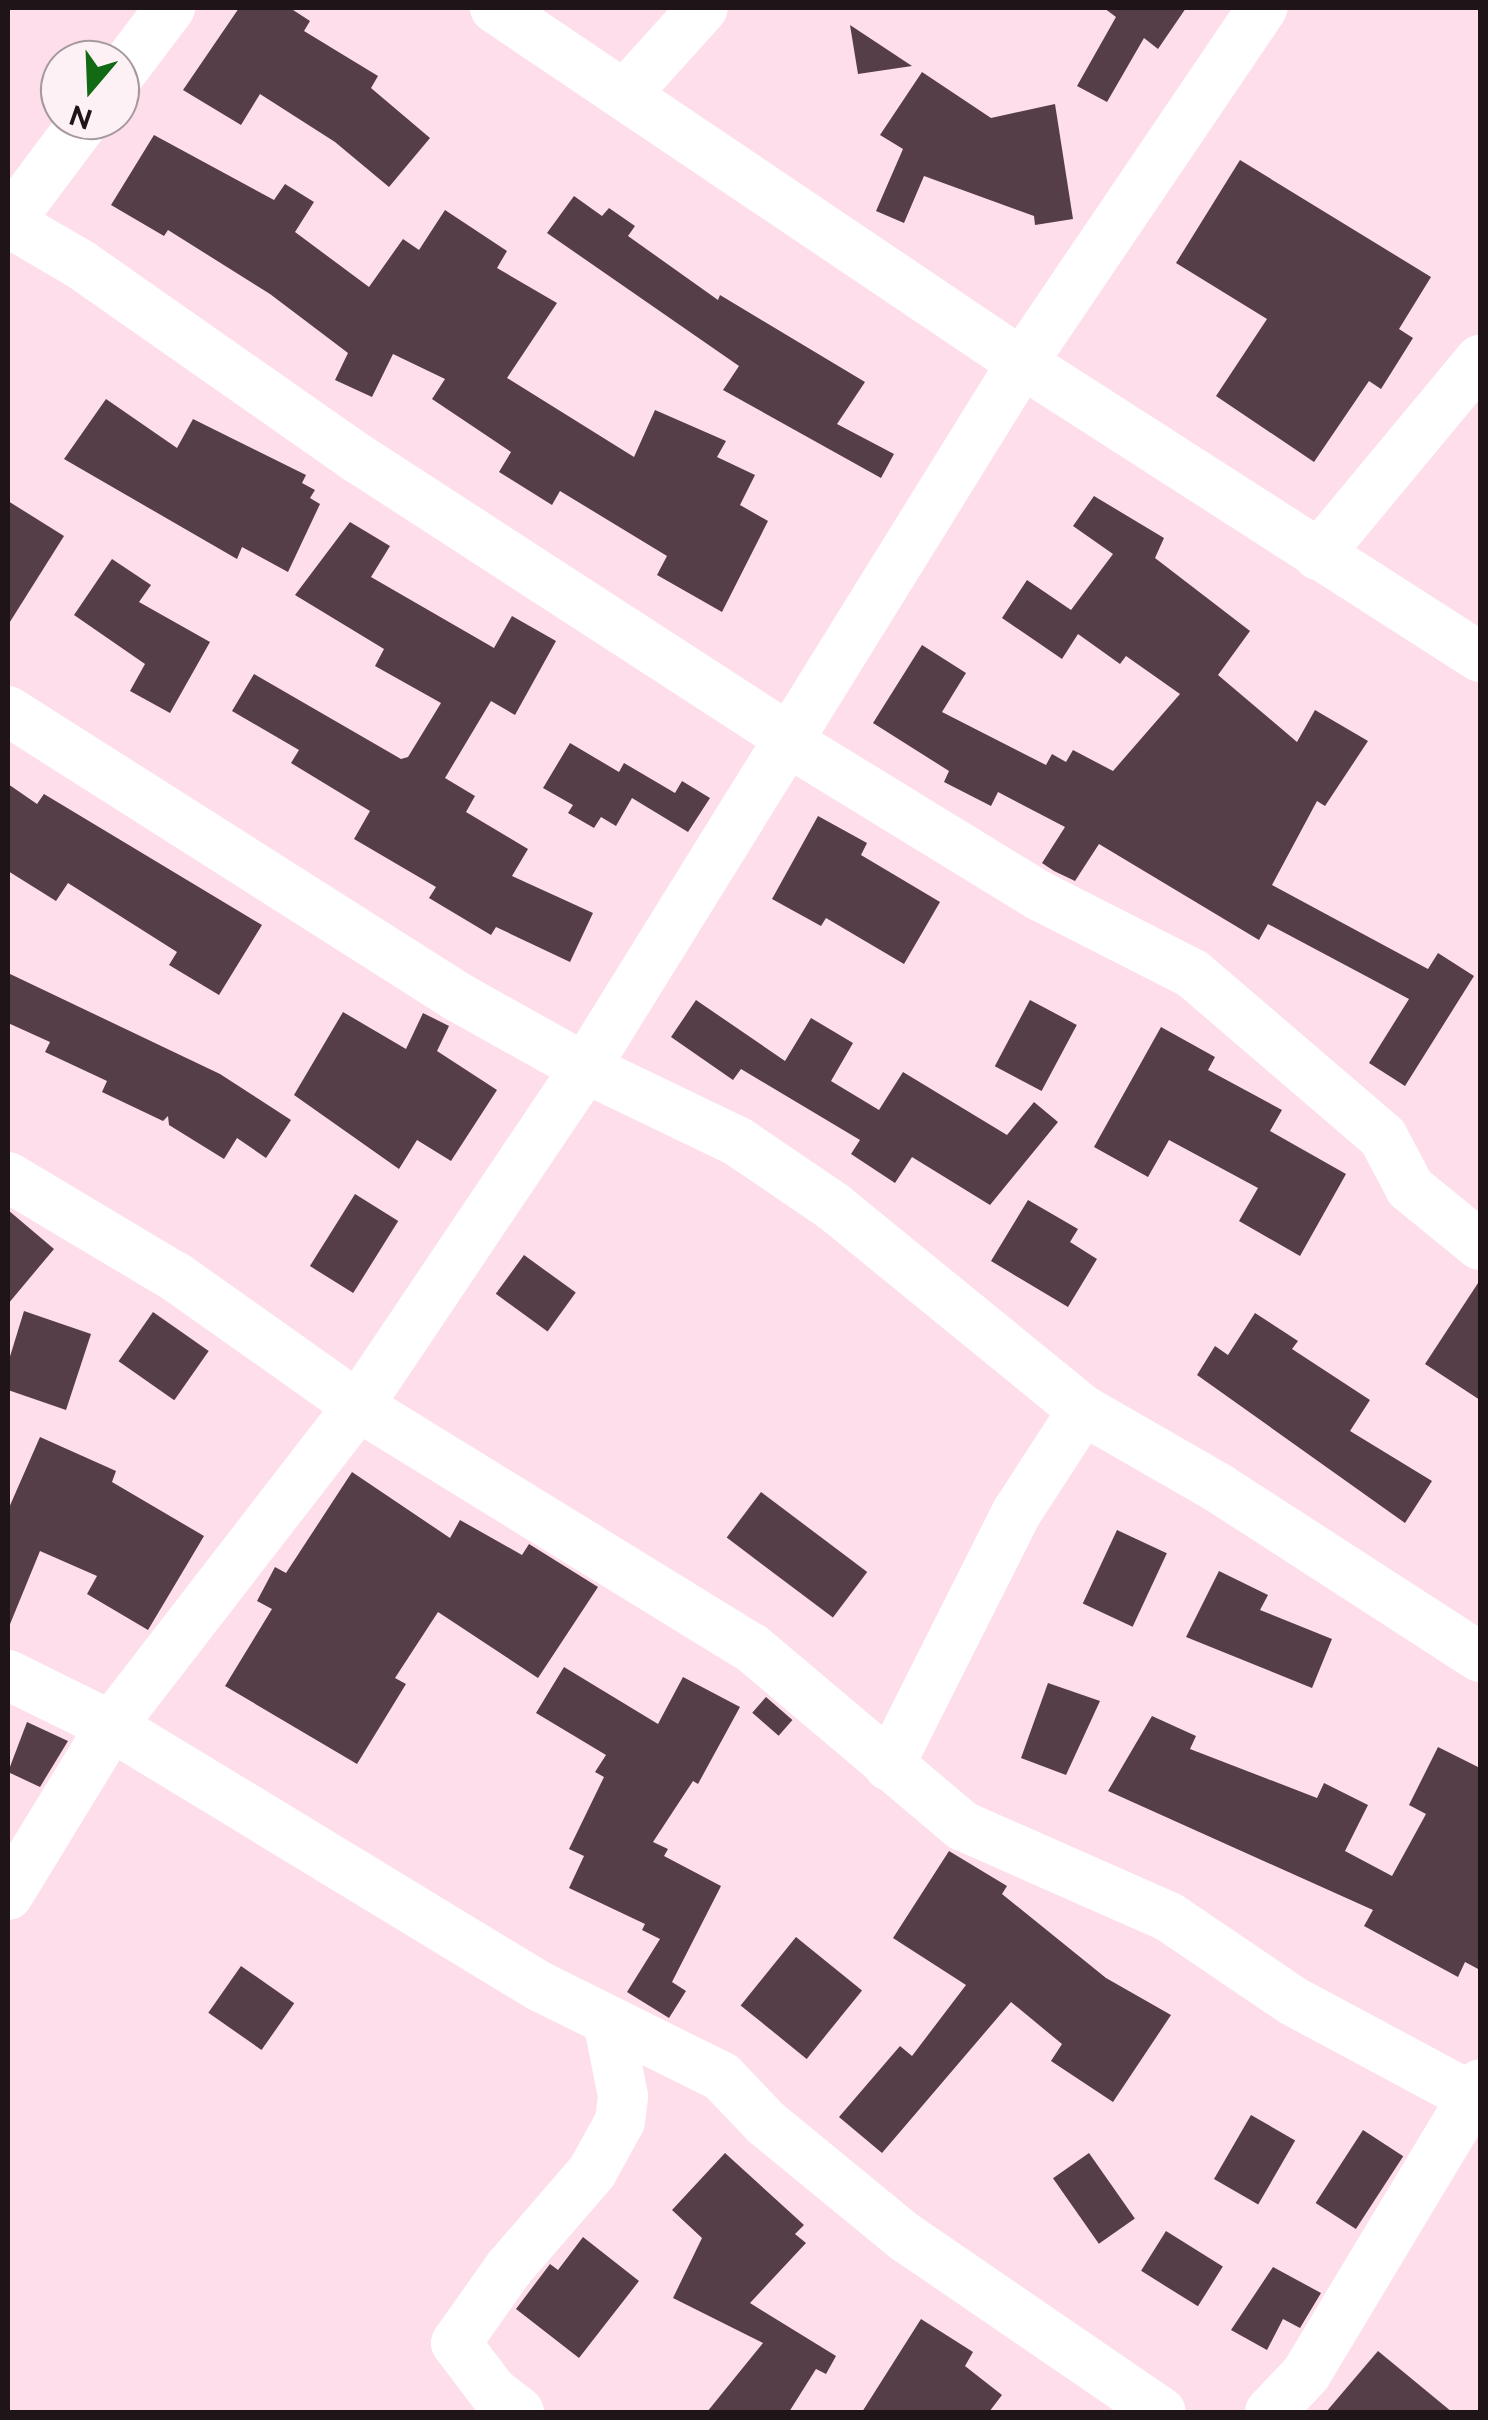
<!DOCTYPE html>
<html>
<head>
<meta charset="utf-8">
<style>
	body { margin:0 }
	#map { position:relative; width:1488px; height:2420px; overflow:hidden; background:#fddeea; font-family:Raleway,sans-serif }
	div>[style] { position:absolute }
	.building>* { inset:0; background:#563e48; transform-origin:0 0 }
	.minor>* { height:50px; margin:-25px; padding:0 25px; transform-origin:25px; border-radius:25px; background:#fff }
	span { translate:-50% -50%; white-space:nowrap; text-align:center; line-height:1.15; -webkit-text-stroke:10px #fef1f5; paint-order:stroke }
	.frame { position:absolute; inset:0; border:10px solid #1f1519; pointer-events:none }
	.north { position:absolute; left:40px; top:40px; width:100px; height:100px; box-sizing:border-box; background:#fef1f5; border:2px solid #a5999d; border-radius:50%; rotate:199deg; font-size:28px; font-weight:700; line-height:40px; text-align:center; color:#1f1519 }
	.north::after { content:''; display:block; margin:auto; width:35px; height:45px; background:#126b14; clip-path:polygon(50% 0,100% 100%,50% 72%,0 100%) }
</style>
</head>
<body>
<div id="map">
	<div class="building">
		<i style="clip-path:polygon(239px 8px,290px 8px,310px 21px,304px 31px,378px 76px,371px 88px,430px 138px,389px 187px,335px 142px,260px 94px,241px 125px,183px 90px)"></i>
		<i style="clip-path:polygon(1104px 8px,1186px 8px,1158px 49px,1144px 38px,1107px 102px,1077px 86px,1116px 17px)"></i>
		<i style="clip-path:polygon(850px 25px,912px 66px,858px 74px)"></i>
		<i style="clip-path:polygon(922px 72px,991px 118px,1055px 104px,1073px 219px,1035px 225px,1034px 216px,924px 176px,904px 223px,876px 211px,903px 149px,880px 135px)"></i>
		<i style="clip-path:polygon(154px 135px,274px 200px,285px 184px,314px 202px,295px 232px,369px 287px,403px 239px,419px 250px,445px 210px,507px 251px,497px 268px,557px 303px,507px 378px,634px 457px,655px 410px,726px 441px,717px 457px,755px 475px,740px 505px,768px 521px,722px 612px,657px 575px,667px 556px,560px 491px,552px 505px,499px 472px,511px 452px,432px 399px,445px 379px,393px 354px,372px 397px,335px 380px,348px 353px,270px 294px,168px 230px,164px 236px,111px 205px)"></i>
		<i style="clip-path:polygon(1240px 160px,1431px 277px,1399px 329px,1413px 338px,1381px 389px,1369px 381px,1314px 462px,1216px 396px,1267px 319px,1176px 263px)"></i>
		<i style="clip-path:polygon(574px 196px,602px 216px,609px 208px,635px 226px,628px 236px,718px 300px,720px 295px,865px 382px,837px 424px,894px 454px,881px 478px,723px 390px,739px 366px,547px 233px)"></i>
		<i style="clip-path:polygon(106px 399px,177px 448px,193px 419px,306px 475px,302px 483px,315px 490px,310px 498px,320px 504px,288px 572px,242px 547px,237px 559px,64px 459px)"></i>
		<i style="clip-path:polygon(1094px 496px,1164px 538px,1155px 558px,1250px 631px,1218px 675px,1297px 742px,1315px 710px,1368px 741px,1325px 806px,1317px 801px,1272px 885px,1428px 969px,1438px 953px,1474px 976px,1405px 1086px,1369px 1063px,1409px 999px,1268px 924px,1259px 940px,1099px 844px,1075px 881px,1054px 871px,1042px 863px,1065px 827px,998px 792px,991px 806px,944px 782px,949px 771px,873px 723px,922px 645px,966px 673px,942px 712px,1046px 765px,1052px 754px,1066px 762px,1073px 750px,1113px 771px,1180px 694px,1126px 656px,1120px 664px,1078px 634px,1062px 659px,1002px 618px,1027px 580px,1071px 610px,1113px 554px,1073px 526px)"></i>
		<i style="clip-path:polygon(8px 501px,64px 536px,8px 625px)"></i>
		<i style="clip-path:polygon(350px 522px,390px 546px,371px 577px,494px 648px,512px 616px,556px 641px,515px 715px,491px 701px,445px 778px,475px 796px,466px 812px,528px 849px,512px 876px,593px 913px,570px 962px,496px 927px,491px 935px,429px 898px,436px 887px,354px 839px,370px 811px,291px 763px,299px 750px,232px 711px,254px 674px,401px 759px,408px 757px,441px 703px,375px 666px,384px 649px,295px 595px)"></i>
		<i style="clip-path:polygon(112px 559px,151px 585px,139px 602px,210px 642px,170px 713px,130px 691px,145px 664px,74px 615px)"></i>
		<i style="clip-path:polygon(570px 743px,619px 772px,624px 763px,675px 793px,682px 781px,710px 798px,688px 832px,632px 798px,616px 826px,601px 817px,594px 828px,568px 813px,573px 805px,543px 788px)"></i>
		<i style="clip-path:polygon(8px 784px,37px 804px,44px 794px,262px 925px,219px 995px,169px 965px,177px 952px,68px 883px,56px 901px,8px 871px)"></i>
		<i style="clip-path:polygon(818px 816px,867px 843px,861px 855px,940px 902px,904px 964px,826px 918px,821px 926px,772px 899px)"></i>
		<i style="clip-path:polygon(8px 973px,220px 1074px,291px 1120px,266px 1158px,237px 1138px,224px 1159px,169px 1125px,168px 1116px,163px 1121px,102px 1092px,107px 1081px,45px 1052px,50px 1042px,8px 1023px)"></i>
		<i style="clip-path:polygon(696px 1000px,785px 1061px,811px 1018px,853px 1043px,831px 1081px,879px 1110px,903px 1072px,1007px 1135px,1034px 1102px,1058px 1122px,990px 1205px,912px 1157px,895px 1183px,851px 1154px,860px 1140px,741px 1069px,733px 1080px,671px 1037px)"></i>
		<i style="left:1030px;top:1000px;width:53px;height:75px;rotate:28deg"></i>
		<i style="clip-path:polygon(343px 1012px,406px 1049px,423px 1013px,449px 1026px,437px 1051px,497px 1090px,451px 1161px,417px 1140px,399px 1169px,294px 1095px)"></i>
		<i style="clip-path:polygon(1161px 1027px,1215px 1057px,1208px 1070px,1282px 1110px,1270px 1131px,1346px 1174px,1300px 1256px,1239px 1221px,1258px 1188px,1169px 1140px,1148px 1177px,1094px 1147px)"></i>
		<i style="left:355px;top:1194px;width:51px;height:85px;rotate:32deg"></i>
		<i style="clip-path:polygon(1028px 1200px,1078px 1229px,1070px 1242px,1097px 1259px,1068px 1307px,991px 1261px)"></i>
		<i style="clip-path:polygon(8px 1210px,54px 1249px,8px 1304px)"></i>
		<i style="left:524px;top:1255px;width:64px;height:48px;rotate:36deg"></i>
		<i style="clip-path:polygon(1480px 1280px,1480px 1400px,1425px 1364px)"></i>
		<i style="clip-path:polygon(24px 1311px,91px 1334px,66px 1410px,8px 1390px,8px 1363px)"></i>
		<i style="left:153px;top:1312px;width:68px;height:60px;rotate:35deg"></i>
		<i style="clip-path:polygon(1255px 1313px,1298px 1341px,1292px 1349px,1370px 1400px,1350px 1431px,1432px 1481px,1405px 1523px,1197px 1375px,1215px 1346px,1228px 1355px)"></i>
		<i style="clip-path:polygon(40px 1437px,116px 1471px,112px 1482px,204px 1536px,148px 1630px,87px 1594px,97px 1576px,40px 1551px,8px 1629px,8px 1510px)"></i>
		<i style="clip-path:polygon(352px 1472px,450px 1538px,460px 1520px,522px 1555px,529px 1544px,598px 1587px,538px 1678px,438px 1612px,395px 1678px,406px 1684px,357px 1764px,225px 1686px,272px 1609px,257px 1601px,275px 1567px,286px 1573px)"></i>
		<i style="left:761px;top:1492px;width:133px;height:57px;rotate:37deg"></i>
		<i style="left:1117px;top:1530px;width:55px;height:81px;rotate:25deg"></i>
		<i style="clip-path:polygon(1219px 1571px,1268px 1595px,1260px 1610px,1332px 1639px,1312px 1688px,1186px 1637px)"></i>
		<i style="clip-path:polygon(564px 1667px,658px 1724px,683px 1677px,740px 1707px,698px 1784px,693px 1781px,653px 1842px,668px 1849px,664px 1856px,721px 1886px,672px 1982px,686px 1991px,669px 2018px,627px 1992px,660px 1939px,642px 1930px,645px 1924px,569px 1888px,584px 1856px,569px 1849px,604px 1777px,595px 1772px,606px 1755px,536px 1713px)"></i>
		<i style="clip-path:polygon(1048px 1683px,1100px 1701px,1066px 1775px,1021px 1758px)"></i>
		<i style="left:766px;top:1697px;width:35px;height:21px;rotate:41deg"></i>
		<i style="clip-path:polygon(1152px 1716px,1196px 1736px,1190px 1749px,1317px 1798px,1324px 1783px,1368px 1805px,1345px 1851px,1392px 1876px,1426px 1814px,1409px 1805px,1438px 1747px,1480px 1768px,1480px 1970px,1465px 1962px,1458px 1977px,1364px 1926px,1373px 1910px,1108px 1791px)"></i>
		<i style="clip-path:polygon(27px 1722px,68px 1741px,40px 1787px,8px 1772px)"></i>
		<i style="clip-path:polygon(949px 1851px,1007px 1886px,1002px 1894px,1106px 1978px,1171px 2015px,1113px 2102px,1051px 2061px,1062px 2044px,1011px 2002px,882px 2153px,839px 2117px,900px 2046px,912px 2056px,966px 1985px,893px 1938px)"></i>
		<i style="left:796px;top:1937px;width:85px;height:88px;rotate:39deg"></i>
		<i style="left:241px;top:1966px;width:65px;height:57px;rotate:35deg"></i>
		<i style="left:1251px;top:2115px;width:51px;height:74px;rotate:30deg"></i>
		<i style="left:1363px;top:2130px;width:48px;height:87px;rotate:33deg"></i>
		<i style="clip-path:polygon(725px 2153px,804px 2225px,795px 2234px,806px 2243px,750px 2303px,836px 2356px,826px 2374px,816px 2369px,789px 2412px,707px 2412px,763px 2343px,673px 2298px,702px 2238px,672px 2210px)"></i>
		<i style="left:1089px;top:2153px;width:80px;height:44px;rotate:55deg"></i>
		<i style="left:1166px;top:2231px;width:67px;height:47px;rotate:32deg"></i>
		<i style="clip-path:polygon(583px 2237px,639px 2281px,579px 2358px,516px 2309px,550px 2264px,558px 2270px)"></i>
		<i style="clip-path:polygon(1273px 2267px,1321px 2293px,1300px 2328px,1283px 2319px,1267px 2350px,1231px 2330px)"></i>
		<i style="clip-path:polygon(921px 2319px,973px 2352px,965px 2366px,1002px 2395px,989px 2412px,862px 2412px)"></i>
		<i style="clip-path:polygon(1378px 2351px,1452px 2412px,1326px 2412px)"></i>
	</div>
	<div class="minor">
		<i style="left:495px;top:8px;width:635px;rotate:33.97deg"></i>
		<i style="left:1022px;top:363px;width:544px;rotate:32.7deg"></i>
		<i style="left:120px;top:74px;width:83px;rotate:-52.9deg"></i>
		<i style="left:627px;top:92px;width:113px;rotate:-47.9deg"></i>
		<i style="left:8px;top:222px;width:83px;rotate:30.3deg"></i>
		<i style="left:80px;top:264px;width:340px;rotate:35deg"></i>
		<i style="left:359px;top:459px;width:516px;rotate:32.98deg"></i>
		<i style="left:8px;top:223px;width:129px;rotate:-53.2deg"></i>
		<i style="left:1318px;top:555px;width:254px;rotate:-50.3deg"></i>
		<i style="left:8px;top:711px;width:533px;rotate:32.44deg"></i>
		<i style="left:458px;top:997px;width:145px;rotate:29.2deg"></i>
		<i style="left:585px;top:1068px;width:169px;rotate:25.7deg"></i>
		<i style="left:737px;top:1141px;width:117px;rotate:34.2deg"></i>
		<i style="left:834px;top:1207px;width:321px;rotate:39.2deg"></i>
		<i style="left:1083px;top:1410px;width:155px;rotate:29.9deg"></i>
		<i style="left:1217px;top:1487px;width:313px;rotate:32.9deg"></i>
		<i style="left:790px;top:743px;width:293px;rotate:31.5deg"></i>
		<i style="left:1040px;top:896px;width:172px;rotate:27deg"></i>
		<i style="left:1193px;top:974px;width:250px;rotate:40.6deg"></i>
		<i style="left:1383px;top:1137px;width:58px;rotate:62.1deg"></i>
		<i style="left:1410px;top:1188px;width:90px;rotate:39.2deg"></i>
		<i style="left:8px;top:1177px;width:196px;rotate:30.8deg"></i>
		<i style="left:176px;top:1277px;width:223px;rotate:35.3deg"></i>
		<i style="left:358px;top:1406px;width:462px;rotate:31.6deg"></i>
		<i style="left:752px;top:1648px;width:276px;rotate:40.2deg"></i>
		<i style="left:963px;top:1826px;width:225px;rotate:23.8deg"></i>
		<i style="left:1169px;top:1917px;width:150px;rotate:34.1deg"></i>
		<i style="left:1293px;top:2001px;width:203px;rotate:28.2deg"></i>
		<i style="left:8px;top:1675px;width:115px;rotate:26.3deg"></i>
		<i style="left:111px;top:1726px;width:501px;rotate:31.28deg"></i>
		<i style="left:539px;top:1986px;width:204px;rotate:26.4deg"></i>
		<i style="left:722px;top:2077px;width:64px;rotate:46.3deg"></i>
		<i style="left:766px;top:2123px;width:180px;rotate:39.4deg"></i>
		<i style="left:905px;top:2237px;width:310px;rotate:34.4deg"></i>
		<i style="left:889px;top:1766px;width:284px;rotate:-63.3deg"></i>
		<i style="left:1017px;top:1512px;width:121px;rotate:-57.1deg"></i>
		<i style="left:8px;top:1895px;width:198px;rotate:-58.6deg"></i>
		<i style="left:111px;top:1726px;width:404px;rotate:-52.3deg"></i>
		<i style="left:358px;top:1406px;width:407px;rotate:-56.1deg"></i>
		<i style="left:585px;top:1068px;width:829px;rotate:-58.21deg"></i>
		<i style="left:1022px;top:363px;width:429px;rotate:-55.9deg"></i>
		<i style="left:519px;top:2412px;width:33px;rotate:-142deg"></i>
		<i style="left:493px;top:2392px;width:61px;rotate:-127.1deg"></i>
		<i style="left:456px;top:2343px;width:92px;rotate:-54.8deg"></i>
		<i style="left:509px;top:2268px;width:127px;rotate:-49.2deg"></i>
		<i style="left:592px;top:2172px;width:58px;rotate:-61.2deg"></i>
		<i style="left:620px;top:2121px;width:25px;rotate:-83deg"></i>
		<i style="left:623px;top:2096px;width:72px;rotate:-101.2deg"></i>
		<i style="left:1270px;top:2412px;width:52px;rotate:-46.5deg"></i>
		<i style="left:1306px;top:2374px;width:338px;rotate:-59deg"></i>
	</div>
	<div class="frame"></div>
	<div class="north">N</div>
</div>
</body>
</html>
